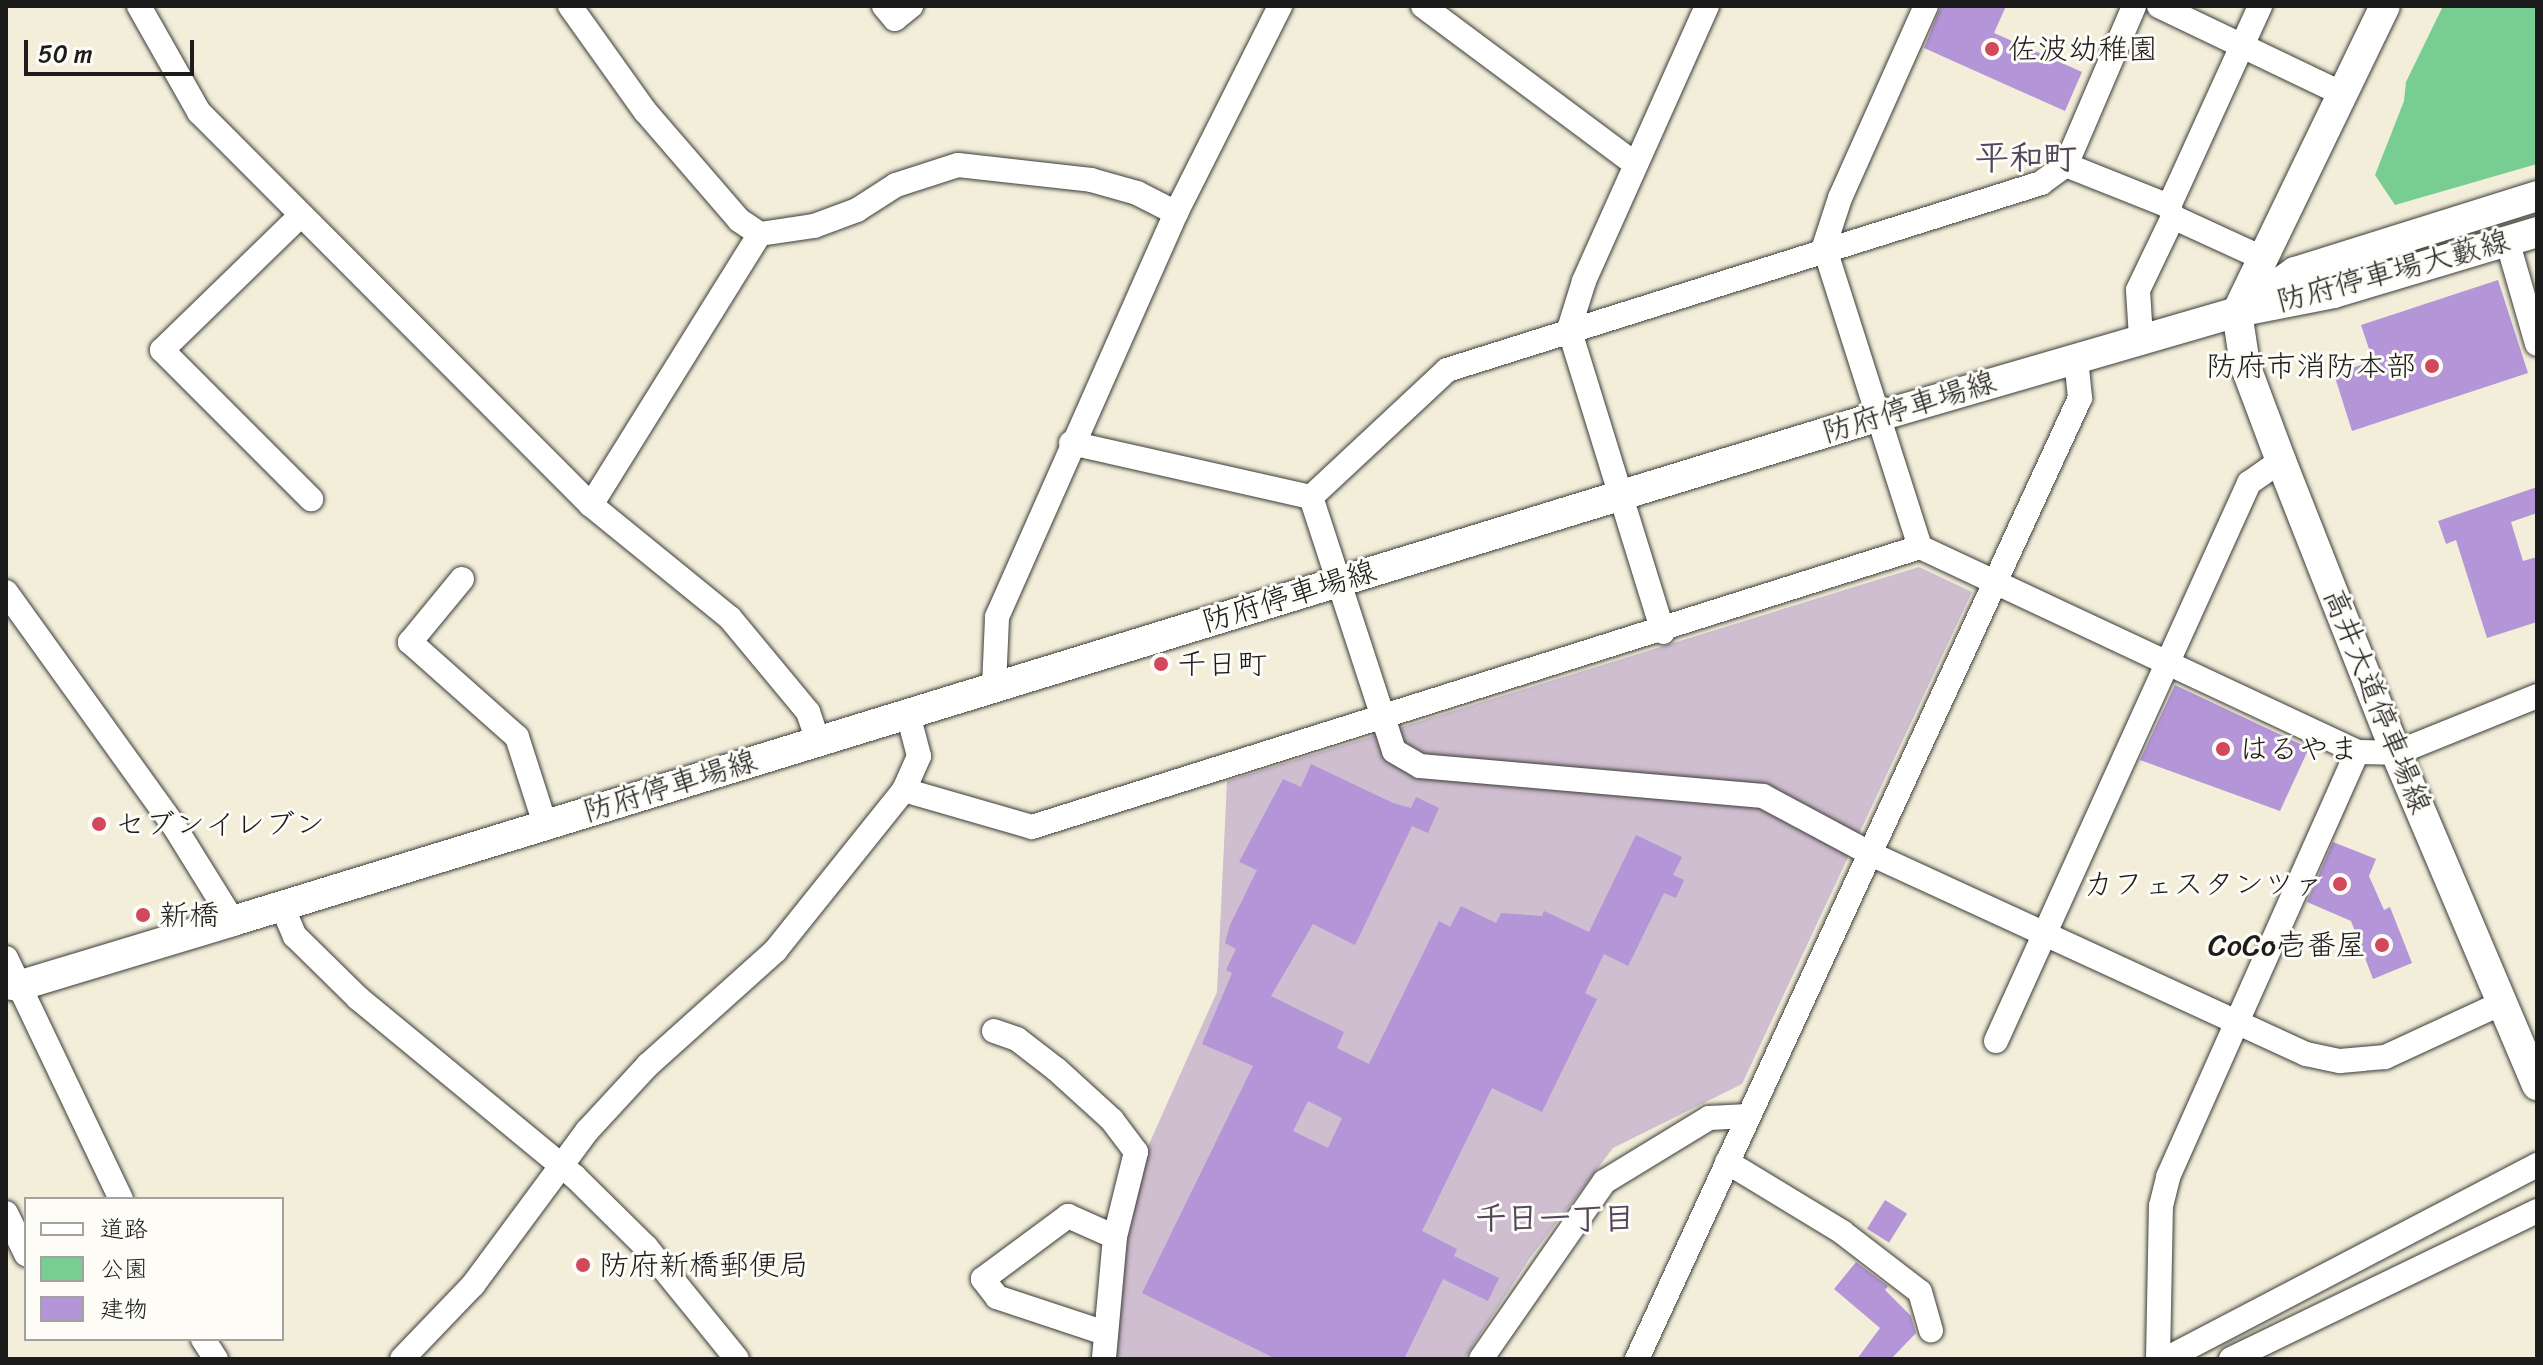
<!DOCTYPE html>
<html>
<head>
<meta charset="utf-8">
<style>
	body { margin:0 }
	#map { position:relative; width:2543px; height:1365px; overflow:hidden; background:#f2eeda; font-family:Sriracha,"Klee One",sans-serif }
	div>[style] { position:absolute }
	.industrial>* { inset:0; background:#cfbdd0 }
	.green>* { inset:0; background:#77cd92 }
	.building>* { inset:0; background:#b495d8; transform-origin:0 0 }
	.roads { filter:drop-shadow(0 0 2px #3c3c38) drop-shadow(0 0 2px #3c3c38) }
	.minor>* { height:24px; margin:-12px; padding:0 12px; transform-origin:12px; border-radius:12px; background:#fff }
	.major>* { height:30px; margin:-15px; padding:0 15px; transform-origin:15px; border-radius:15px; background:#fff }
	.dots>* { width:22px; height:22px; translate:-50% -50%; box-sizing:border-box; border:4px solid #fdfcf7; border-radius:50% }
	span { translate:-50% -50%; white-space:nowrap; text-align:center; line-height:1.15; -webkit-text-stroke:6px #fdfcf7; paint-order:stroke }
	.poi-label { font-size:30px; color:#1c1c1c }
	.left { translate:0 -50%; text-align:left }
	.right { translate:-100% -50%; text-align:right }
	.street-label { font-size:30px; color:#1c1c1c }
	.neighbourhood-label { font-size:32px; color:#51465e; font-weight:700 }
	.quarter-label { font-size:34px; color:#51465e; font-weight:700 }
	.frame { position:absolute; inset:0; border:8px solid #1c1c1c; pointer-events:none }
	.legend { position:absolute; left:24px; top:1197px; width:260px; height:144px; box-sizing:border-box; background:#fdfcf7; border:2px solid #a3a29f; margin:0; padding:10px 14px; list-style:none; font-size:24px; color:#1c1c1c }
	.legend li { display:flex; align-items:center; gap:16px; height:40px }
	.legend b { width:40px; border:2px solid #a3a29f }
	.scale { position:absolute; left:24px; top:40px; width:170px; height:36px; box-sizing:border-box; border:4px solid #1c1c1c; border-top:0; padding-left:10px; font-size:24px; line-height:28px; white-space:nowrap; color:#1c1c1c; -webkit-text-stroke:6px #fdfcf7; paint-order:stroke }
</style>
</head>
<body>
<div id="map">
	<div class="industrial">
		<i style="clip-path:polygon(1919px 567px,1972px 592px,1742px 1084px,1613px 1148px,1530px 1258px,1464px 1359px,1112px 1359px,1123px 1238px,1141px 1162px,1217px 992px,1227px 781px)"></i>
	</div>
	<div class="green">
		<i style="clip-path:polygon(2443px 6px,2537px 6px,2537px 164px,2395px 205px,2375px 175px,2404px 101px,2406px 82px)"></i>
	</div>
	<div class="building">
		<i style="clip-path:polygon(1941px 6px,2006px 6px,1994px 33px,2082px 72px,2065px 111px,1924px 48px)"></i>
		<i style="clip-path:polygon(2498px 280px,2528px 373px,2352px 431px,2334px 374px,2373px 361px,2361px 325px)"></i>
		<i style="clip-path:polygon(2537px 487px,2537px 513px,2511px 522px,2523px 561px,2537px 557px,2537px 622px,2487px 638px,2456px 540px,2446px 544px,2438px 521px)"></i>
		<i style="clip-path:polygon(2175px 685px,2309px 748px,2280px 811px,2140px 760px)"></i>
		<i style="clip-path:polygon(evenodd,1311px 764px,1393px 803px,1411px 808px,1416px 797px,1439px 808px,1428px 833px,1412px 826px,1355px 945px,1313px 924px,1271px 996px,1344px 1032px,1337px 1048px,1369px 1064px,1439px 921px,1450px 927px,1461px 906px,1496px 923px,1501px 913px,1542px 916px,1544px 911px,1589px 932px,1636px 835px,1682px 857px,1673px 875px,1684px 880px,1676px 898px,1664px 893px,1628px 966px,1604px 954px,1585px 993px,1597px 999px,1542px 1112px,1492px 1088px,1422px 1231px,1457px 1249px,1454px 1256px,1499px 1278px,1488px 1301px,1443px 1279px,1404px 1359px,1276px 1359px,1142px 1293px,1253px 1066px,1202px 1044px,1232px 973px,1226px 970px,1236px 949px,1225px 943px,1230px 925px,1257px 870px,1239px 862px,1283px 779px,1301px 787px,1311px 764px,1308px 1101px,1342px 1118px,1328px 1148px,1293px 1131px,1308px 1101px)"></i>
		<i style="clip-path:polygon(2333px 842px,2376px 859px,2369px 876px,2384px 910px,2390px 907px,2412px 963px,2373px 979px,2351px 921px,2307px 902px)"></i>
		<i style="left:1885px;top:1200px;width:26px;height:34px;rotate:32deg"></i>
		<i style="clip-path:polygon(1856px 1262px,1888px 1286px,1885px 1290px,1911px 1316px,1916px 1333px,1891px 1359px,1857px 1359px,1880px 1328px,1834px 1289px)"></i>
	</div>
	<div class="roads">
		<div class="minor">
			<i style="left:139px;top:6px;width:122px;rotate:60.5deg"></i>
			<i style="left:199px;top:112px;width:555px;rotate:45.07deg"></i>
			<i style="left:591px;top:505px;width:179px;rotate:39.1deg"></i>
			<i style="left:730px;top:618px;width:122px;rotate:50.3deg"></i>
			<i style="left:808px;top:712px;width:31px;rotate:71deg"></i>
			<i style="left:570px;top:6px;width:129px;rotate:54.5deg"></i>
			<i style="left:645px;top:111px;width:144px;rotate:49.2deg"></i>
			<i style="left:739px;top:220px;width:25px;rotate:34deg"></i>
			<i style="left:760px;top:234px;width:55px;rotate:-8.4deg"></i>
			<i style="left:814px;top:226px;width:46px;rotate:-20.4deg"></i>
			<i style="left:857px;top:210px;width:46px;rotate:-32.7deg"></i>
			<i style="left:896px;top:185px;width:65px;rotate:-17.9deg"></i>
			<i style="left:958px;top:165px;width:134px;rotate:6.4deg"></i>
			<i style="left:1091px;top:180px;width:48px;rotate:15.8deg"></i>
			<i style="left:1137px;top:193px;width:44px;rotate:27.1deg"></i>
			<i style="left:884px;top:6px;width:17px;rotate:50deg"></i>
			<i style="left:895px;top:19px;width:21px;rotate:-39deg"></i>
			<i style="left:1423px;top:6px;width:264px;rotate:36.7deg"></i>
			<i style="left:2159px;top:6px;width:206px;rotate:25.6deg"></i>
			<i style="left:2066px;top:165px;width:111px;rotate:21.7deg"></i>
			<i style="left:299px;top:217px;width:191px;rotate:135.8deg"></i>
			<i style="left:162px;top:350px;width:211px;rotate:45deg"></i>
			<i style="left:2173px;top:217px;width:98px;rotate:24.7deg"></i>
			<i style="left:2507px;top:240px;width:108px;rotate:73.9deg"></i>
			<i style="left:2141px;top:338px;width:48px;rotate:-93.6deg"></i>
			<i style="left:2138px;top:290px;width:81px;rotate:-64.4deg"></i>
			<i style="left:2173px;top:217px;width:12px;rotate:-110deg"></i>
			<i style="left:2169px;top:206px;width:220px;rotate:-65.5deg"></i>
			<i style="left:1071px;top:443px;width:246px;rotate:12.7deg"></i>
			<i style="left:1311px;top:497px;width:267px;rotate:71.9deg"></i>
			<i style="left:1394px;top:751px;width:30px;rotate:30deg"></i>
			<i style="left:1420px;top:766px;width:344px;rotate:5deg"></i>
			<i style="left:1763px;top:796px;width:123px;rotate:28.2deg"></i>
			<i style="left:1871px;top:854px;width:479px;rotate:24.7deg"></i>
			<i style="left:2306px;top:1054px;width:35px;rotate:12deg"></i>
			<i style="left:2340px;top:1061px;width:45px;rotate:-5.1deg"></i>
			<i style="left:2385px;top:1057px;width:129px;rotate:-24.8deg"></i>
			<i style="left:1311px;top:497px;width:186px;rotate:-43deg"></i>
			<i style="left:1447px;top:370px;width:623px;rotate:-17.47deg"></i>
			<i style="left:2041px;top:183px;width:31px;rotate:-36deg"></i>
			<i style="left:2066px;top:165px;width:173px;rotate:-66.8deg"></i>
			<i style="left:591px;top:505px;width:319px;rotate:-58.1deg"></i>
			<i style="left:1920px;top:547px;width:315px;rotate:-107.7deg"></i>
			<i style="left:1824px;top:247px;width:52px;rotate:-71.9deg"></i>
			<i style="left:1840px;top:198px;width:210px;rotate:-65.9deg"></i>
			<i style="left:462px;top:579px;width:82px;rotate:129.5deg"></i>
			<i style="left:410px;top:642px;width:143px;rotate:41.6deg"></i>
			<i style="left:517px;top:737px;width:91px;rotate:72.2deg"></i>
			<i style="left:6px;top:592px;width:288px;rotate:54.3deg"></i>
			<i style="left:174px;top:826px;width:112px;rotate:58.2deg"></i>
			<i style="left:1663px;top:632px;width:317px;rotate:-107.2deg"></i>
			<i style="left:1569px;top:329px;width:50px;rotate:-72.6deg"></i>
			<i style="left:1584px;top:281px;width:301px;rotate:-65.9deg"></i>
			<i style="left:994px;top:687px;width:70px;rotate:-87.5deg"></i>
			<i style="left:997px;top:617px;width:442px;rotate:-66.1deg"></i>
			<i style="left:1176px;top:213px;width:232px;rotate:-63.3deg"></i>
			<i style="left:904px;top:790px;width:133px;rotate:16.1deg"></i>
			<i style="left:1032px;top:827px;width:931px;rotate:-17.5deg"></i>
			<i style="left:1920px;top:547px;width:483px;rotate:25.1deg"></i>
			<i style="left:282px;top:906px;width:33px;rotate:67deg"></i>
			<i style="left:295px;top:936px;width:88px;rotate:44.5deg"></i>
			<i style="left:358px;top:998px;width:281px;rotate:39.5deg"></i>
			<i style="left:575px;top:1177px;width:100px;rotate:44.6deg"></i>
			<i style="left:646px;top:1247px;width:144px;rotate:50.9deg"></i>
			<i style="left:6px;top:958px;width:267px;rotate:64.5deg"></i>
			<i style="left:994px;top:1031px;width:24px;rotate:19deg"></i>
			<i style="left:1017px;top:1039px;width:49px;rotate:37.6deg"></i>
			<i style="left:1056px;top:1069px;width:76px;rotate:42.3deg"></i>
			<i style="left:1112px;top:1120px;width:40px;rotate:53deg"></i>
			<i style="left:1136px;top:1152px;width:88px;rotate:103.9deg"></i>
			<i style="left:1115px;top:1237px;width:122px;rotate:95.2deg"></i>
			<i style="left:1996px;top:1041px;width:613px;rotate:-65.61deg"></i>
			<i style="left:2249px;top:483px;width:39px;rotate:-35deg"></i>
			<i style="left:1727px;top:1162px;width:135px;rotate:31.3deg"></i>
			<i style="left:1842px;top:1232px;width:98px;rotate:37.6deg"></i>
			<i style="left:1920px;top:1292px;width:40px;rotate:74deg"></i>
			<i style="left:6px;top:1213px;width:46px;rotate:64deg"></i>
			<i style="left:1105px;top:1333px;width:114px;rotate:-161.6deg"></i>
			<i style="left:997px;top:1297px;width:23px;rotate:-128deg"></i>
			<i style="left:983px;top:1279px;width:106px;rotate:-36.5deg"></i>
			<i style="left:1068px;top:1216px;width:51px;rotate:24.1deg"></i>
			<i style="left:203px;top:1339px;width:24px;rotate:57deg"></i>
			<i style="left:402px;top:1359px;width:103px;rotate:-46.2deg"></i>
			<i style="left:473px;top:1285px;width:192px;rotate:-53.5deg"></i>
			<i style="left:587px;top:1131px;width:90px;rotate:-47.3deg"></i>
			<i style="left:648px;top:1065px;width:171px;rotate:-41.9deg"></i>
			<i style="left:775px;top:951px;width:206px;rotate:-51.3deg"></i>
			<i style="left:904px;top:790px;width:37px;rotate:-66deg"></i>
			<i style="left:919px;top:756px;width:43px;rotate:-104.7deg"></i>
			<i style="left:1481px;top:1359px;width:216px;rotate:-55.2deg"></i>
			<i style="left:1604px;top:1182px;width:123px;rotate:-31.4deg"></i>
			<i style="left:1709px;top:1118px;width:39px;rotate:-3deg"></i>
			<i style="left:1637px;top:1359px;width:1058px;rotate:-65.25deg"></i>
			<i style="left:2080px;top:398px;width:40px;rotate:-95.7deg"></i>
			<i style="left:2158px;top:1359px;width:153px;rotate:-88.9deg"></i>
			<i style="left:2161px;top:1206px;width:30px;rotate:-76deg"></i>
			<i style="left:2168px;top:1177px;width:465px;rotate:-66deg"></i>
			<i style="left:2357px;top:752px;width:39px;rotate:1deg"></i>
			<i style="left:2396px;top:753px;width:152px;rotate:-22deg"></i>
			<i style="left:2166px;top:1359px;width:419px;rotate:-27.6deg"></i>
			<i style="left:2231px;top:1359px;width:340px;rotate:-25.8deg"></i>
		</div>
		<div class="major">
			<i style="left:2246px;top:306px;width:60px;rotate:-34.8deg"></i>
			<i style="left:2295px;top:272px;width:254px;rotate:-17.4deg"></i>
			<i style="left:2237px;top:312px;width:54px;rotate:81.4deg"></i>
			<i style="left:2245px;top:365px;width:103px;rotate:69.4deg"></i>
			<i style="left:2281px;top:461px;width:314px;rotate:68.5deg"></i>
			<i style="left:2396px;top:753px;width:361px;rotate:67deg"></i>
			<i style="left:2237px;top:312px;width:340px;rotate:-64.2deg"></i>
			<i style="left:6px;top:984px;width:12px;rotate:9deg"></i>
			<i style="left:18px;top:986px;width:225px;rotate:-16.8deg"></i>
			<i style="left:233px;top:921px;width:1719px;rotate:-17.05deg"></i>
			<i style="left:1876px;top:417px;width:376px;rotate:-16.2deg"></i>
			<i style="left:2237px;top:312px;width:99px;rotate:-11.1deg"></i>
			<i style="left:2334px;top:293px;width:212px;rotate:-16.7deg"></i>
		</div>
	</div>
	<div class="dots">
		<i style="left:1992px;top:49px;background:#d1495b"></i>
		<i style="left:2432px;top:366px;background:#d1495b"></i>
		<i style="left:1161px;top:664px;background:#d1495b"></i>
		<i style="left:2223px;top:749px;background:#d1495b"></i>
		<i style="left:99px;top:824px;background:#d1495b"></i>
		<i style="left:2340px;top:884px;background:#d1495b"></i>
		<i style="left:143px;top:915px;background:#d1495b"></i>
		<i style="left:2382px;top:945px;background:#d1495b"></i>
		<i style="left:583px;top:1265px;background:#d1495b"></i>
	</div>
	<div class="poi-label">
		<span class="left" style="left:2008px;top:49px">佐波幼稚園</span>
		<span class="right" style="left:2416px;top:366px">防府市消防本部</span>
		<span class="left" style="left:1177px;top:664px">千日町</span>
		<span class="left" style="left:2239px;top:749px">はるやま</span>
		<span class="left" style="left:115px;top:824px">セブンイレブン</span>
		<span class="right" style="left:2324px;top:884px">カフェスタンツァ</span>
		<span class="left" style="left:159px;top:915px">新橋</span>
		<span class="right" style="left:2366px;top:945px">CoCo壱番屋</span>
		<span class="left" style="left:599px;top:1265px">防府新橋郵便局</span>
	</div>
	<div class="street-label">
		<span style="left:2393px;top:271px;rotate:-15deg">防府停車場大藪線</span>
		<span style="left:1909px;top:407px;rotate:-17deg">防府停車場線</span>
		<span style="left:1289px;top:596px;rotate:-17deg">防府停車場線</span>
		<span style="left:2377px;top:701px;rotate:68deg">高井大道停車場線</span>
		<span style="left:670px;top:786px;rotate:-17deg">防府停車場線</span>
	</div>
	<div class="neighbourhood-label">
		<span style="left:1555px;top:1219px">千日一丁目</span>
	</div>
	<div class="quarter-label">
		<span style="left:2026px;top:159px">平和町</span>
	</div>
	<div class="frame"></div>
	<ul class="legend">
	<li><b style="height:10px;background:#fff"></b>道路</li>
	<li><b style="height:22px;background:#77cd92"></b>公園</li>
	<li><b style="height:22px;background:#b495d8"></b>建物</li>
	</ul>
	<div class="scale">50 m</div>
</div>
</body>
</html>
